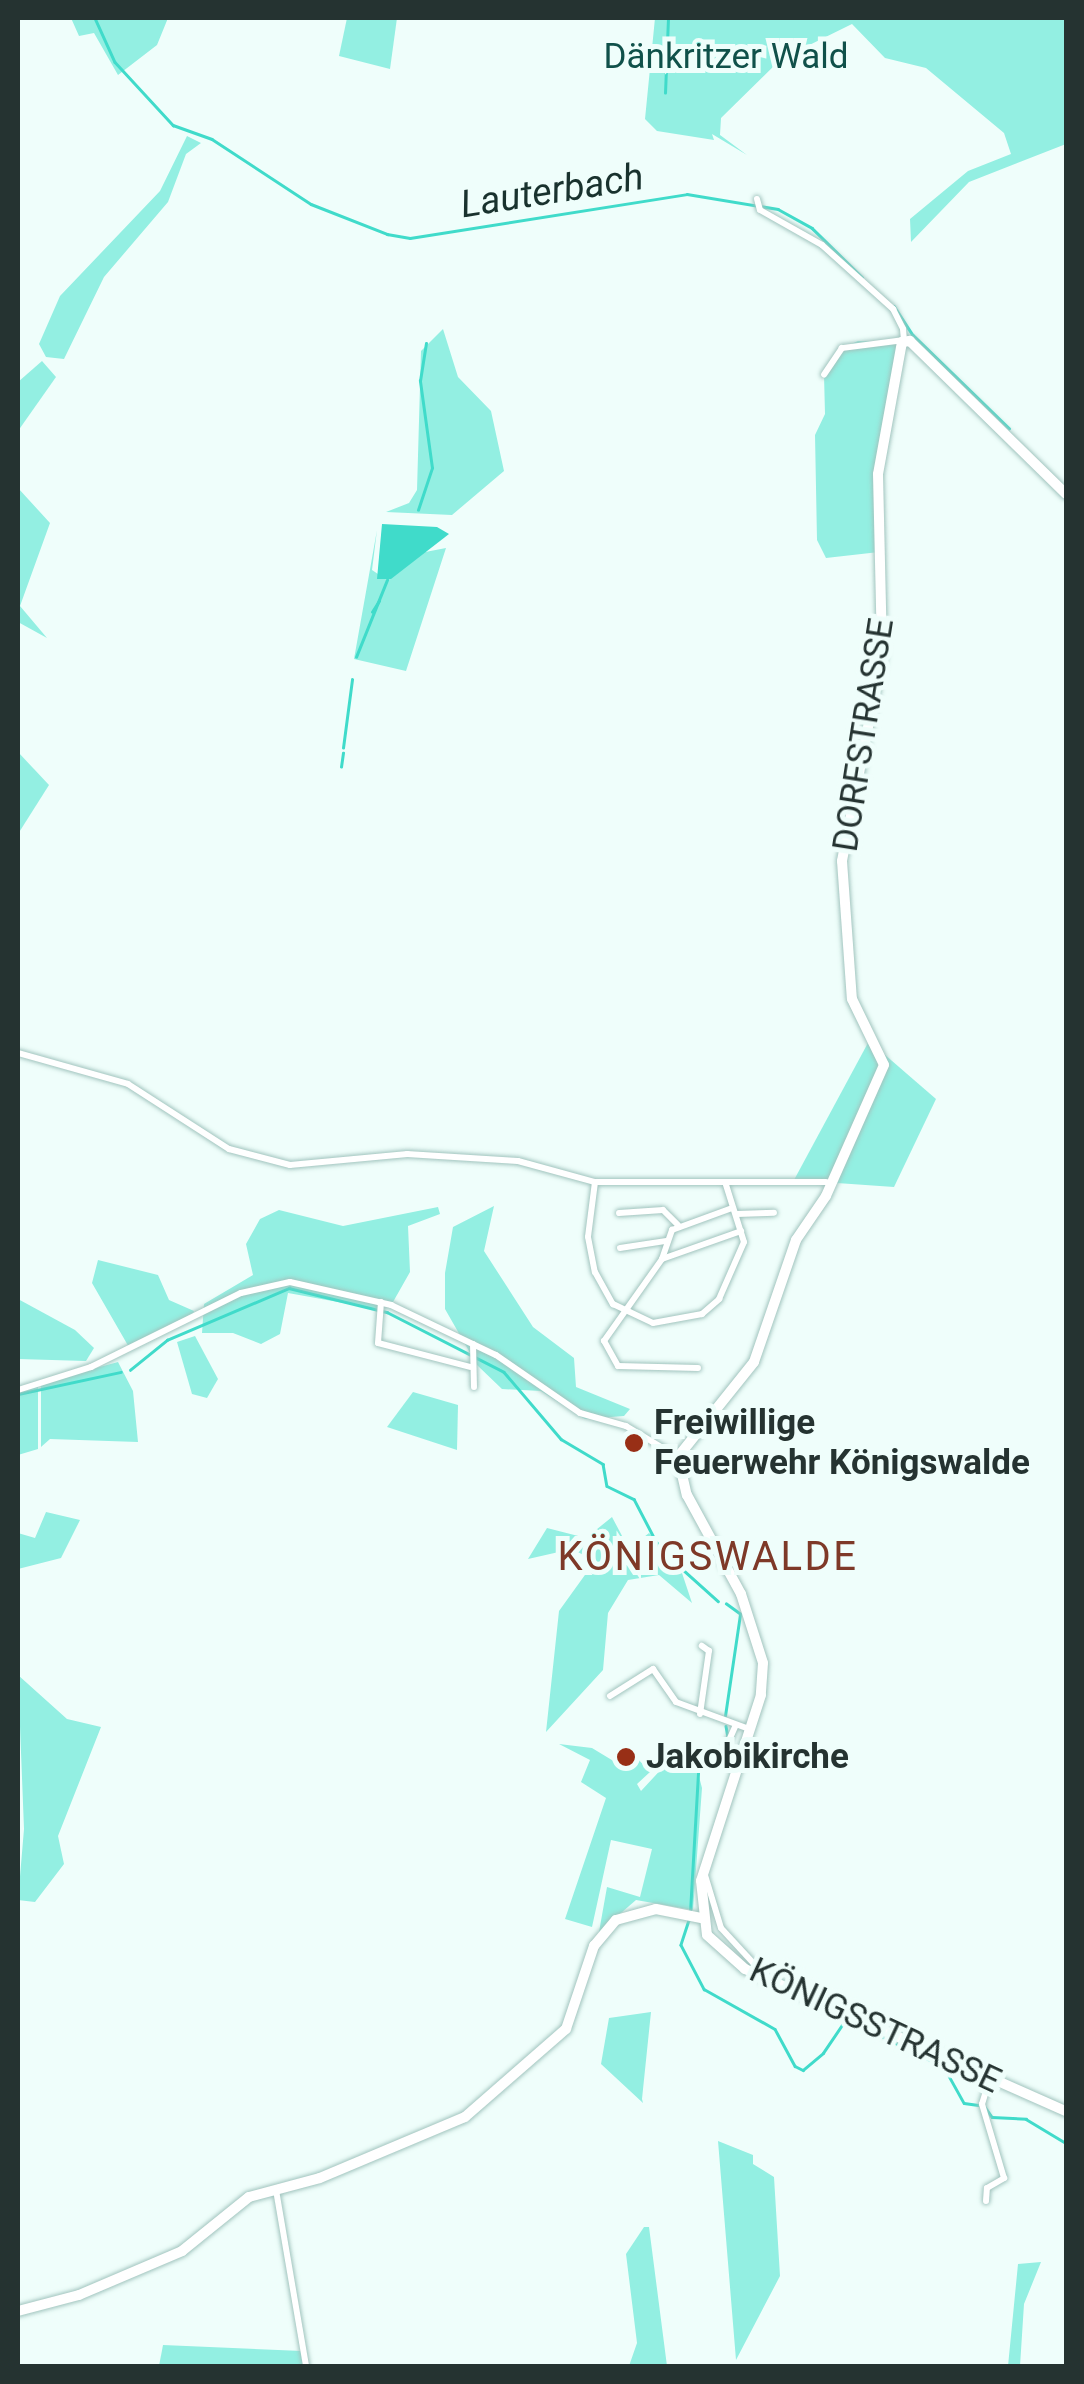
<!DOCTYPE html>
<html>
<head>
<meta charset="utf-8">
<style>
	body { margin:0 }
	#map { position:relative; width:1084px; height:2384px; overflow:hidden; background:#effefb; font-family:Roboto,sans-serif }
	div>[style] { position:absolute }
	.green>* { inset:0; background:#93efe2 }
	.water>* { inset:0; background:#40dbca }
	.stream>* { height:2.5px; margin:-1.25px; padding:0 1.25px; transform-origin:1.25px; border-radius:1.25px; background:#40dbca }
	.roads { filter:drop-shadow(0 0 2px #a1c4be) drop-shadow(0 0 2px #a1c4be) }
	.street>* { height:6px; margin:-3px; padding:0 3px; transform-origin:3px; border-radius:3px; background:#fff }
	.secondary>* { height:10px; margin:-5px; padding:0 5px; transform-origin:5px; border-radius:5px; background:#fff }
	.dots>* { width:28px; height:28px; translate:-50% -50%; box-sizing:border-box; border:5px solid #effefb; border-radius:50% }
	span { translate:-50% -50%; white-space:nowrap; text-align:center; line-height:1.15; -webkit-text-stroke:10px #effefb; paint-order:stroke }
	.park-label { font-size:35px; color:#10514a }
	.street-label { font-size:35px; color:#253331 }
	.poi-label { font-size:35px; color:#253331; font-weight:700 }
	.left { translate:0 -50%; text-align:left }
	.water-label { font-size:38px; color:#19322e; font-style:italic }
	.quarter-label { font-size:40px; color:#7e3928; letter-spacing:2.5px }
	.frame { position:absolute; inset:0; border:20px solid #253331; pointer-events:none }
</style>
</head>
<body>
<div id="map">
	<div class="green">
		<i style="clip-path:polygon(71px 18px,168px 18px,157px 45px,118px 75px,94px 33px,79px 36px)"></i>
		<i style="clip-path:polygon(347px 18px,397px 18px,390px 69px,339px 56px)"></i>
		<i style="clip-path:polygon(655px 18px,1066px 18px,1066px 144px,969px 182px,911px 242px,910px 219px,968px 171px,1011px 154px,1004px 133px,926px 68px,885px 58px,852px 24px,781px 59px,721px 118px,720px 135px,747px 155px,712px 134px,714px 140px,657px 131px,645px 119px)"></i>
		<i style="clip-path:polygon(187px 136px,201px 143px,186px 154px,168px 202px,104px 277px,64px 359px,46px 357px,39px 344px,60px 296px,160px 191px)"></i>
		<i style="clip-path:polygon(443px 329px,458px 377px,491px 411px,504px 471px,452px 515px,386px 512px,409px 503px,417px 490px,421px 351px)"></i>
		<i style="clip-path:polygon(858px 341px,900px 342px,879px 458px,879px 552px,826px 558px,817px 540px,815px 435px,825px 414px,824px 375px,842px 348px)"></i>
		<i style="clip-path:polygon(42px 361px,56px 377px,18px 431px,18px 382px)"></i>
		<i style="clip-path:polygon(18px 488px,50px 523px,20px 606px,47px 638px,18px 622px)"></i>
		<i style="clip-path:polygon(377px 530px,372px 570px,387px 580px,415px 554px,446px 548px,406px 671px,354px 659px)"></i>
		<i style="clip-path:polygon(18px 752px,49px 785px,18px 834px)"></i>
		<i style="clip-path:polygon(869px 1041px,936px 1099px,894px 1187px,794px 1180px)"></i>
		<i style="clip-path:polygon(494px 1206px,484px 1251px,533px 1327px,574px 1358px,576px 1387px,630px 1409px,624px 1416px,585px 1419px,541px 1391px,502px 1389px,477px 1365px,445px 1309px,445px 1273px,453px 1227px)"></i>
		<i style="clip-path:polygon(438px 1207px,440px 1214px,408px 1226px,410px 1272px,393px 1302px,377px 1309px,288px 1293px,280px 1334px,261px 1344px,233px 1333px,202px 1333px,204px 1304px,253px 1275px,246px 1244px,260px 1219px,279px 1210px,343px 1226px)"></i>
		<i style="clip-path:polygon(98px 1260px,158px 1275px,169px 1300px,194px 1311px,191px 1320px,130px 1349px,92px 1283px)"></i>
		<i style="clip-path:polygon(18px 1299px,75px 1330px,94px 1348px,86px 1361px,18px 1359px)"></i>
		<i style="clip-path:polygon(195px 1336px,218px 1379px,207px 1398px,192px 1394px,177px 1342px)"></i>
		<i style="clip-path:polygon(118px 1362px,133px 1391px,138px 1442px,50px 1439px,41px 1447px,41px 1383px)"></i>
		<i style="clip-path:polygon(38px 1384px,38px 1449px,18px 1455px,18px 1392px)"></i>
		<i style="clip-path:polygon(413px 1392px,458px 1405px,457px 1450px,387px 1427px)"></i>
		<i style="clip-path:polygon(46px 1512px,80px 1520px,61px 1558px,18px 1569px,18px 1513px,18px 1533px,35px 1538px)"></i>
		<i style="clip-path:polygon(612px 1517px,629px 1549px,649px 1533px,678px 1561px,692px 1603px,659px 1575px,628px 1580px,608px 1613px,603px 1670px,546px 1732px,559px 1611px,595px 1561px,572px 1549px,528px 1559px,547px 1528px,586px 1538px)"></i>
		<i style="clip-path:polygon(18px 1675px,67px 1719px,101px 1727px,58px 1836px,64px 1864px,35px 1902px,18px 1900px,24px 1829px)"></i>
		<i style="clip-path:polygon(559px 1744px,592px 1748px,625px 1768px,637px 1758px,650px 1772px,637px 1784px,641px 1791px,667px 1763px,696px 1765px,702px 1788px,693px 1910px,636px 1900px,599px 1932px,607px 1887px,640px 1897px,652px 1849px,611px 1840px,592px 1927px,565px 1919px,606px 1798px,581px 1782px,590px 1760px)"></i>
		<i style="clip-path:polygon(651px 2012px,642px 2099px,643px 2103px,601px 2064px,609px 2018px)"></i>
		<i style="clip-path:polygon(718px 2141px,753px 2155px,753px 2164px,774px 2177px,780px 2276px,736px 2360px)"></i>
		<i style="clip-path:polygon(644px 2227px,649px 2227px,667px 2366px,629px 2366px,637px 2343px,626px 2254px)"></i>
		<i style="clip-path:polygon(1041px 2262px,1024px 2304px,1020px 2366px,1008px 2366px,1018px 2264px)"></i>
		<i style="clip-path:polygon(163px 2345px,302px 2351px,304px 2366px,159px 2366px)"></i>
	</div>
	<div class="water">
		<i style="clip-path:polygon(382px 524px,437px 527px,449px 534px,391px 579px,377px 579px)"></i>
	</div>
	<div class="stream">
		<i style="left:95px;top:18px;width:48px;rotate:65.6deg"></i>
		<i style="left:115px;top:62px;width:86px;rotate:47.4deg"></i>
		<i style="left:173px;top:125px;width:41px;rotate:19.7deg"></i>
		<i style="left:212px;top:139px;width:118px;rotate:33.3deg"></i>
		<i style="left:311px;top:204px;width:82px;rotate:21.5deg"></i>
		<i style="left:387px;top:234px;width:23px;rotate:10deg"></i>
		<i style="left:410px;top:238px;width:280px;rotate:-9deg"></i>
		<i style="left:687px;top:194px;width:92px;rotate:9.4deg"></i>
		<i style="left:778px;top:209px;width:39px;rotate:29deg"></i>
		<i style="left:812px;top:228px;width:70px;rotate:44.4deg"></i>
		<i style="left:665px;top:93px;width:75px;rotate:-87.7deg"></i>
		<i style="left:894px;top:306px;width:35px;rotate:57deg"></i>
		<i style="left:913px;top:335px;width:134px;rotate:44.1deg"></i>
		<i style="left:418px;top:510px;width:44px;rotate:-71.6deg"></i>
		<i style="left:432px;top:468px;width:88px;rotate:-97.9deg"></i>
		<i style="left:420px;top:381px;width:38px;rotate:-81deg"></i>
		<i style="left:372px;top:612px;width:13px;rotate:-58deg"></i>
		<i style="left:356px;top:657px;width:83px;rotate:-68.1deg"></i>
		<i style="left:343px;top:748px;width:69px;rotate:-82.5deg"></i>
		<i style="left:341px;top:767px;width:14px;rotate:-82deg"></i>
		<i style="left:130px;top:1370px;width:48px;rotate:-39deg"></i>
		<i style="left:167px;top:1340px;width:133px;rotate:-23.1deg"></i>
		<i style="left:289px;top:1288px;width:101px;rotate:13.8deg"></i>
		<i style="left:387px;top:1312px;width:131px;rotate:27.1deg"></i>
		<i style="left:504px;top:1372px;width:88px;rotate:49.6deg"></i>
		<i style="left:561px;top:1439px;width:49px;rotate:30.8deg"></i>
		<i style="left:603px;top:1464px;width:22px;rotate:80deg"></i>
		<i style="left:607px;top:1486px;width:30px;rotate:26deg"></i>
		<i style="left:634px;top:1499px;width:56px;rotate:62.5deg"></i>
		<i style="left:660px;top:1549px;width:78px;rotate:41.9deg"></i>
		<i style="left:18px;top:1394px;width:105px;rotate:-12.1deg"></i>
		<i style="left:725px;top:1716px;width:103px;rotate:-81.6deg"></i>
		<i style="left:740px;top:1614px;width:17px;rotate:-144deg"></i>
		<i style="left:726px;top:1726px;width:11px;rotate:80deg"></i>
		<i style="left:702px;top:1767px;width:27px;rotate:-42deg"></i>
		<i style="left:690px;top:1912px;width:139px;rotate:-86.7deg"></i>
		<i style="left:689px;top:1920px;width:26px;rotate:108deg"></i>
		<i style="left:681px;top:1945px;width:50px;rotate:62.4deg"></i>
		<i style="left:704px;top:1989px;width:81px;rotate:29.4deg"></i>
		<i style="left:775px;top:2029px;width:42px;rotate:61.6deg"></i>
		<i style="left:795px;top:2066px;width:9px;rotate:27deg"></i>
		<i style="left:803px;top:2070px;width:26px;rotate:-40deg"></i>
		<i style="left:823px;top:2053px;width:41px;rotate:-55.9deg"></i>
		<i style="left:857px;top:2024px;width:97px;rotate:26.3deg"></i>
		<i style="left:944px;top:2067px;width:41px;rotate:60.9deg"></i>
		<i style="left:964px;top:2103px;width:14px;rotate:8deg"></i>
		<i style="left:985px;top:2107px;width:12px;rotate:55deg"></i>
		<i style="left:992px;top:2117px;width:34px;rotate:3deg"></i>
		<i style="left:1026px;top:2119px;width:47px;rotate:31deg"></i>
	</div>
	<div class="roads">
		<div class="street">
			<i style="left:757px;top:199px;width:11px;rotate:75deg"></i>
			<i style="left:760px;top:210px;width:71px;rotate:29.4deg"></i>
			<i style="left:822px;top:245px;width:96px;rotate:42deg"></i>
			<i style="left:893px;top:309px;width:22px;rotate:63deg"></i>
			<i style="left:903px;top:329px;width:11px;rotate:85deg"></i>
			<i style="left:904px;top:340px;width:63px;rotate:172.6deg"></i>
			<i style="left:842px;top:348px;width:32px;rotate:124deg"></i>
			<i style="left:18px;top:1053px;width:114px;rotate:15.7deg"></i>
			<i style="left:128px;top:1084px;width:120px;rotate:32.8deg"></i>
			<i style="left:229px;top:1149px;width:63px;rotate:14.7deg"></i>
			<i style="left:290px;top:1165px;width:118px;rotate:-5.4deg"></i>
			<i style="left:407px;top:1154px;width:111px;rotate:3.6deg"></i>
			<i style="left:518px;top:1161px;width:80px;rotate:15.3deg"></i>
			<i style="left:595px;top:1182px;width:231px"></i>
			<i style="left:595px;top:1182px;width:55px;rotate:97.3deg"></i>
			<i style="left:588px;top:1237px;width:36px;rotate:79deg"></i>
			<i style="left:595px;top:1272px;width:37px;rotate:61deg"></i>
			<i style="left:613px;top:1304px;width:44px;rotate:25.4deg"></i>
			<i style="left:653px;top:1323px;width:50px;rotate:-10.4deg"></i>
			<i style="left:702px;top:1314px;width:23px;rotate:-41deg"></i>
			<i style="left:719px;top:1299px;width:62px;rotate:-66.3deg"></i>
			<i style="left:744px;top:1242px;width:60px;rotate:-107.5deg"></i>
			<i style="left:619px;top:1213px;width:44px;rotate:-3.9deg"></i>
			<i style="left:663px;top:1210px;width:21px;rotate:45deg"></i>
			<i style="left:737px;top:1214px;width:37px;rotate:-2deg"></i>
			<i style="left:620px;top:1248px;width:47px;rotate:-8.7deg"></i>
			<i style="left:662px;top:1259px;width:31px;rotate:-71deg"></i>
			<i style="left:672px;top:1230px;width:64px;rotate:-20.1deg"></i>
			<i style="left:381px;top:1302px;width:41px;rotate:94.2deg"></i>
			<i style="left:378px;top:1343px;width:95px;rotate:14.6deg"></i>
			<i style="left:473px;top:1344px;width:43px;rotate:88.7deg"></i>
			<i style="left:698px;top:1368px;width:80px;rotate:-178.6deg"></i>
			<i style="left:618px;top:1366px;width:29px;rotate:-119deg"></i>
			<i style="left:604px;top:1341px;width:100px;rotate:-54.7deg"></i>
			<i style="left:662px;top:1259px;width:84px;rotate:-19.5deg"></i>
			<i style="left:18px;top:1390px;width:77px;rotate:-17.5deg"></i>
			<i style="left:91px;top:1367px;width:167px;rotate:-26.3deg"></i>
			<i style="left:241px;top:1293px;width:50px;rotate:-12.7deg"></i>
			<i style="left:290px;top:1282px;width:104px;rotate:12.8deg"></i>
			<i style="left:391px;top:1305px;width:116px;rotate:25.5deg"></i>
			<i style="left:496px;top:1355px;width:102px;rotate:34.6deg"></i>
			<i style="left:580px;top:1413px;width:48px;rotate:15.8deg"></i>
			<i style="left:626px;top:1426px;width:61px;rotate:30.8deg"></i>
			<i style="left:610px;top:1696px;width:51px;rotate:-32.1deg"></i>
			<i style="left:653px;top:1669px;width:40px;rotate:55.1deg"></i>
			<i style="left:676px;top:1702px;width:78px;rotate:20.3deg"></i>
			<i style="left:700px;top:1714px;width:64px;rotate:-81.9deg"></i>
			<i style="left:709px;top:1651px;width:9px;rotate:-144deg"></i>
			<i style="left:674px;top:1757px;width:48px;rotate:-1.2deg"></i>
			<i style="left:722px;top:1756px;width:34px;rotate:-66deg"></i>
			<i style="left:705px;top:1875px;width:55px;rotate:73.2deg"></i>
			<i style="left:721px;top:1928px;width:67px;rotate:47.4deg"></i>
			<i style="left:276px;top:2190px;width:179px;rotate:80.3deg"></i>
			<i style="left:986px;top:2201px;width:13px;rotate:-86deg"></i>
			<i style="left:987px;top:2188px;width:20px;rotate:-30deg"></i>
			<i style="left:1004px;top:2178px;width:77px;rotate:-106.6deg"></i>
			<i style="left:982px;top:2104px;width:24px;rotate:-73deg"></i>
		</div>
		<div class="secondary">
			<i style="left:1066px;top:494px;width:219px;rotate:-135.6deg"></i>
			<i style="left:910px;top:341px;width:8px;rotate:173deg"></i>
			<i style="left:902px;top:342px;width:134px;rotate:100.3deg"></i>
			<i style="left:878px;top:474px;width:181px;rotate:88.7deg"></i>
			<i style="left:882px;top:655px;width:210px;rotate:101deg"></i>
			<i style="left:842px;top:861px;width:138px;rotate:85.9deg"></i>
			<i style="left:852px;top:999px;width:73px;rotate:64.1deg"></i>
			<i style="left:884px;top:1065px;width:143px;rotate:113.9deg"></i>
			<i style="left:826px;top:1196px;width:53px;rotate:124.3deg"></i>
			<i style="left:796px;top:1240px;width:129px;rotate:109deg"></i>
			<i style="left:754px;top:1362px;width:122px;rotate:128.7deg"></i>
			<i style="left:678px;top:1457px;width:39px;rotate:77deg"></i>
			<i style="left:687px;top:1495px;width:113px;rotate:61.4deg"></i>
			<i style="left:741px;top:1594px;width:72px;rotate:72.3deg"></i>
			<i style="left:763px;top:1663px;width:32px;rotate:94deg"></i>
			<i style="left:761px;top:1695px;width:195px;rotate:107.9deg"></i>
			<i style="left:701px;top:1881px;width:54px;rotate:83.7deg"></i>
			<i style="left:707px;top:1935px;width:51px;rotate:41.8deg"></i>
			<i style="left:745px;top:1969px;width:351px;rotate:23.9deg"></i>
			<i style="left:18px;top:2311px;width:63px;rotate:-14.7deg"></i>
			<i style="left:79px;top:2295px;width:112px;rotate:-23.1deg"></i>
			<i style="left:182px;top:2251px;width:86px;rotate:-38.9deg"></i>
			<i style="left:249px;top:2197px;width:73px;rotate:-15deg"></i>
			<i style="left:320px;top:2178px;width:157px;rotate:-22.8deg"></i>
			<i style="left:465px;top:2117px;width:134px;rotate:-41.1deg"></i>
			<i style="left:566px;top:2029px;width:88px;rotate:-71.4deg"></i>
			<i style="left:594px;top:1946px;width:34px;rotate:-50deg"></i>
			<i style="left:616px;top:1920px;width:41px;rotate:-15.4deg"></i>
			<i style="left:656px;top:1909px;width:46px;rotate:11.3deg"></i>
		</div>
	</div>
	<div class="dots">
		<i style="left:634px;top:1443px;background:#982f16"></i>
		<i style="left:626px;top:1757px;background:#982f16"></i>
	</div>
	<div class="park-label">
		<span style="left:726px;top:57px">Dänkritzer Wald</span>
	</div>
	<div class="street-label">
		<span style="left:864px;top:735px;rotate:-81deg">DORFSTRASSE</span>
		<span style="left:875px;top:2026px;rotate:25deg">KÖNIGSSTRASSE</span>
	</div>
	<div class="poi-label">
		<span class="left" style="left:654px;top:1443px">Freiwillige<br>Feuerwehr Königswalde</span>
		<span class="left" style="left:646px;top:1757px">Jakobikirche</span>
	</div>
	<div class="water-label">
		<span style="left:552px;top:191px;rotate:-9deg">Lauterbach</span>
	</div>
	<div class="quarter-label">
		<span style="left:708px;top:1557px">KÖNIGSWALDE</span>
	</div>
	<div class="frame"></div>
</div>
</body>
</html>
